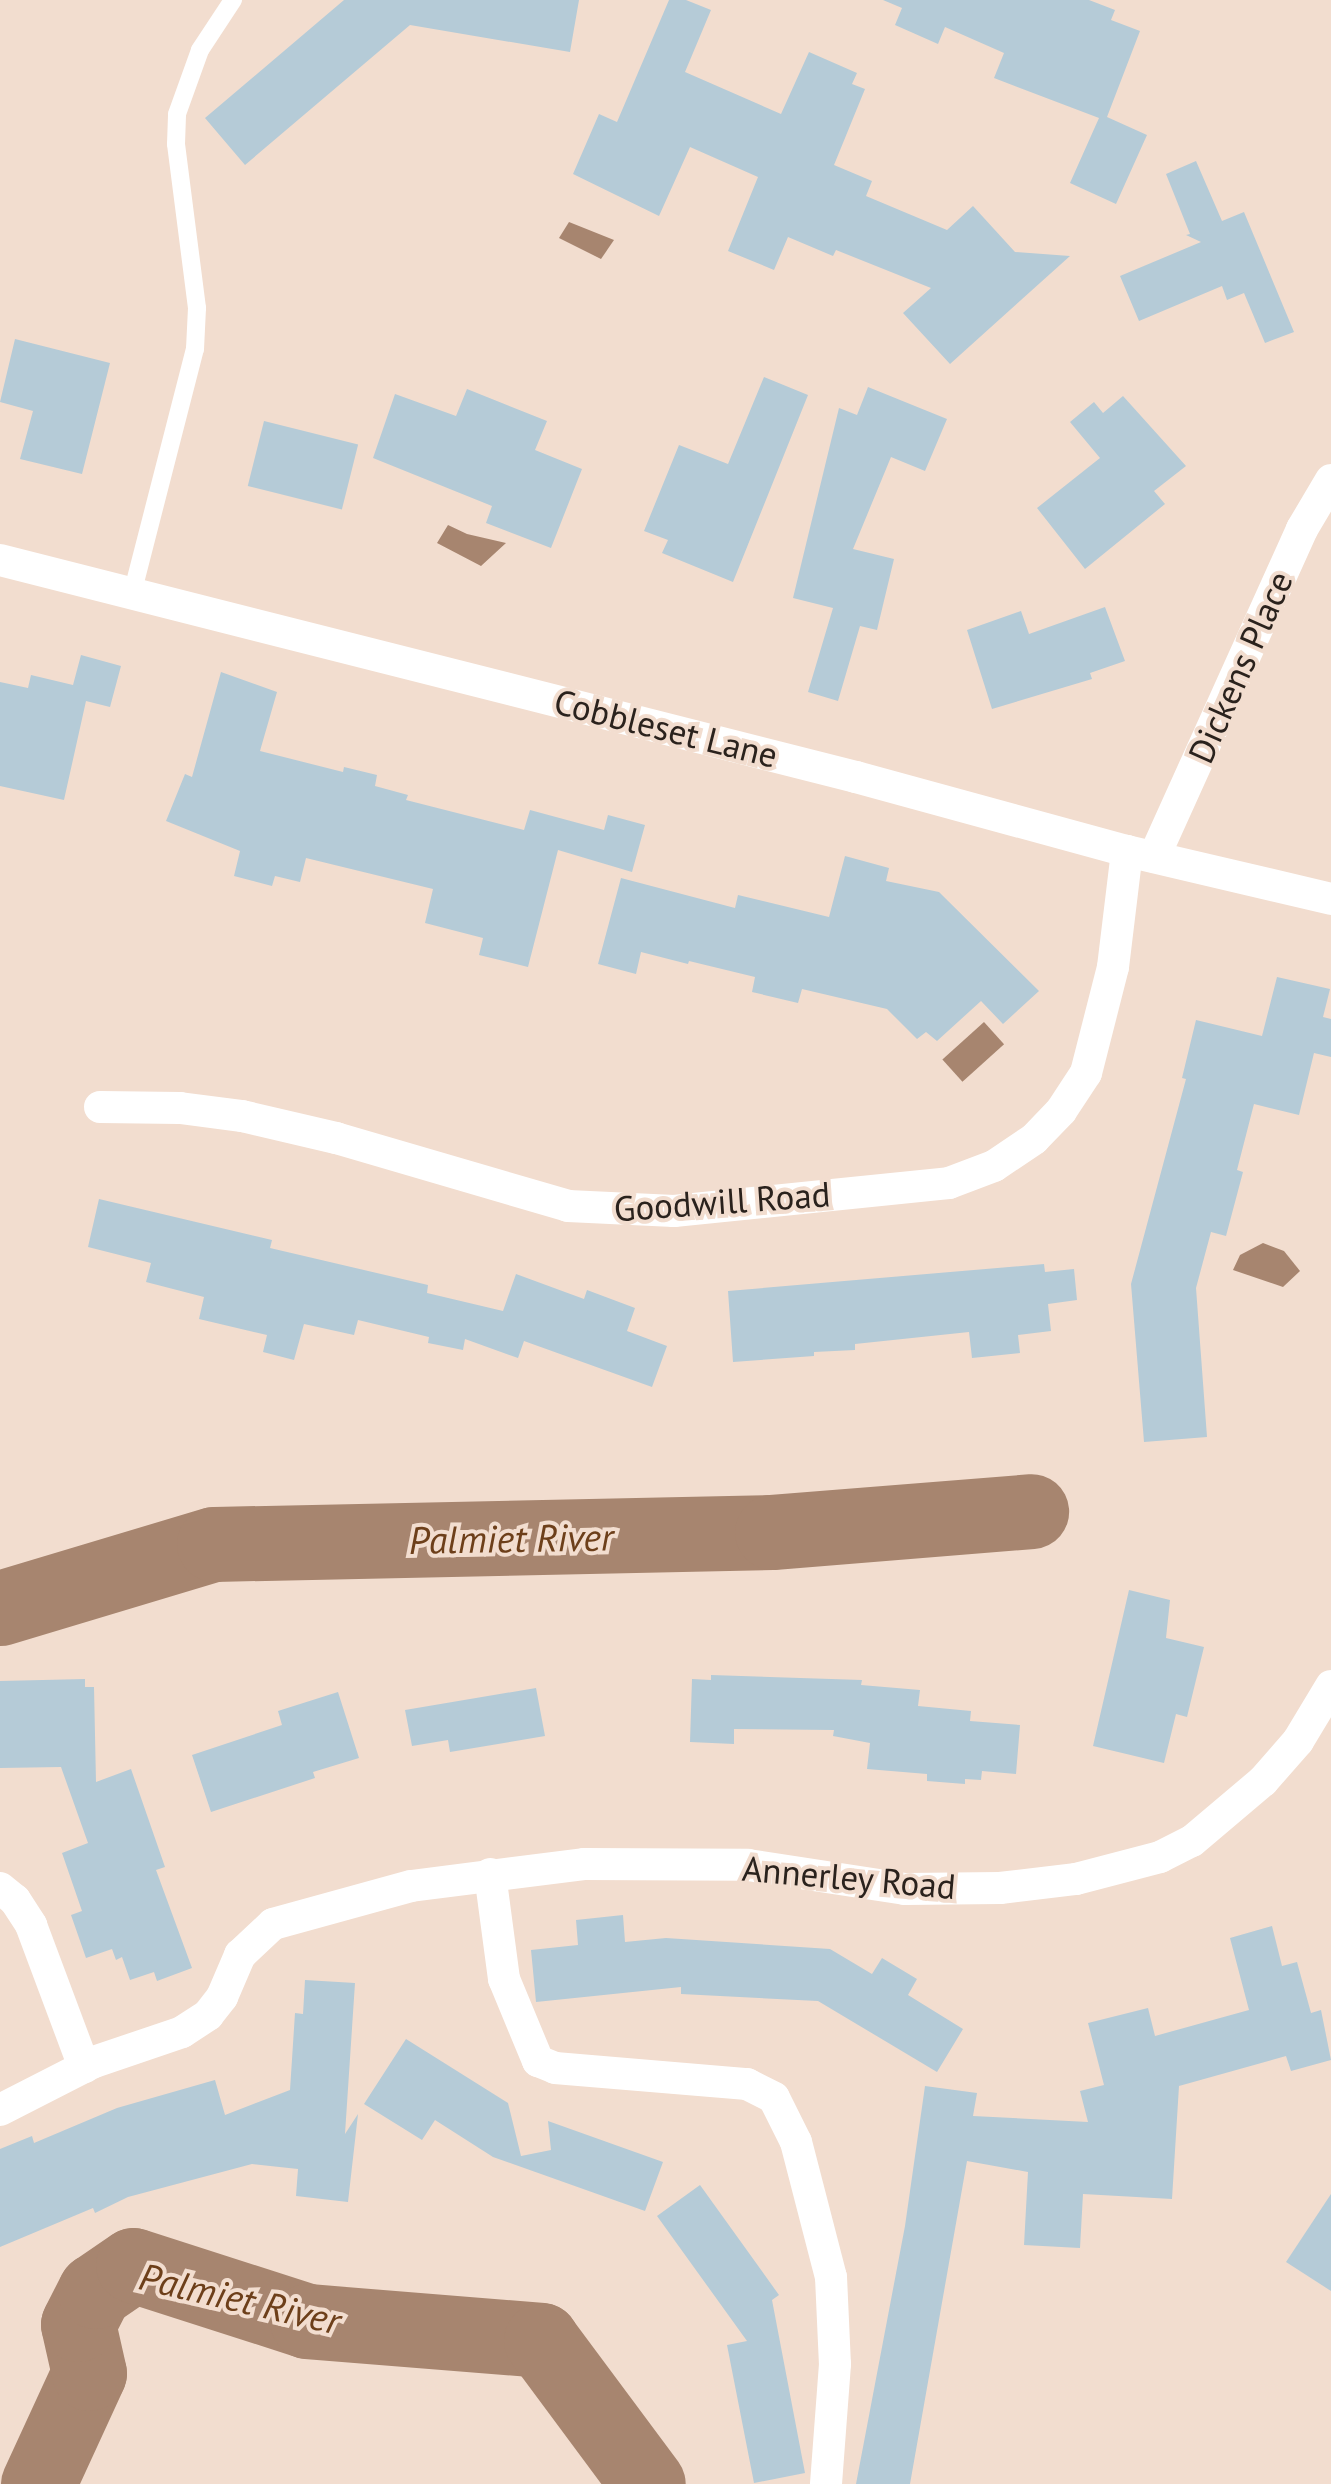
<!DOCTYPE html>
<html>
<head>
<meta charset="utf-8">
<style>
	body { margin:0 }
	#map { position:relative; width:1331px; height:2484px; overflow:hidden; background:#f2ddcf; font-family:"PT Sans",sans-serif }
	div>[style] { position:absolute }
	.water>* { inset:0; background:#a7856f; transform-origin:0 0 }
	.river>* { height:75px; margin:-37.5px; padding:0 37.5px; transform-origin:37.5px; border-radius:37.5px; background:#a7856f }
	.building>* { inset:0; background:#b5cbd7; transform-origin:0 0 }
	.lane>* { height:18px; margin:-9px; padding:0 9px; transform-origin:9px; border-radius:9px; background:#fff }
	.street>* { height:32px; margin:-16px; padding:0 16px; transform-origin:16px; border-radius:16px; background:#fff }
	span { translate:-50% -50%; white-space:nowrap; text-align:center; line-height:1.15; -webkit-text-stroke:8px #f2ddcf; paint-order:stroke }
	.street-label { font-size:35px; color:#2a221d }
	.water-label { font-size:38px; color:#6d3f1a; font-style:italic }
</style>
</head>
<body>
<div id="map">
	<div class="water">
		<i style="clip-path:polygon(569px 222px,614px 240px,601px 259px,559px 238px)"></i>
		<i style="clip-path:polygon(448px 525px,467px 534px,506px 543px,481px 566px,437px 543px)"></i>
		<i style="left:984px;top:1022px;width:30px;height:56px;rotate:48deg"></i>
		<i style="clip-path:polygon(1263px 1243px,1284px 1251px,1300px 1271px,1283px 1287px,1233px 1270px,1240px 1255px)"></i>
	</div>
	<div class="river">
		<i style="left:0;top:1608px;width:223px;rotate:-16.7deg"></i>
		<i style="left:214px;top:1544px;width:558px;rotate:-1.23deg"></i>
		<i style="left:772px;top:1532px;width:260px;rotate:-4.6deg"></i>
		<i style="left:38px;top:2484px;width:122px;rotate:-65.3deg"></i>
		<i style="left:89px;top:2373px;width:50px;rotate:-102.7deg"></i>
		<i style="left:78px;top:2324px;width:37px;rotate:-63deg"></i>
		<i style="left:95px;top:2291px;width:46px;rotate:-34.4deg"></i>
		<i style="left:133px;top:2265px;width:183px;rotate:17.8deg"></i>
		<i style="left:307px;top:2321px;width:235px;rotate:4.6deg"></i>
		<i style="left:541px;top:2340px;width:179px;rotate:53.4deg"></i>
	</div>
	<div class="building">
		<i style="clip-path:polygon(344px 0,579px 0,570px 52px,410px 25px,245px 165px,205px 118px)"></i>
		<i style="clip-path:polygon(669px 0,686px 0,711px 10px,685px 72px,781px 114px,809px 52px,857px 73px,852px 84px,865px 89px,834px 165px,872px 181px,866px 196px,947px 230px,973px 206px,1015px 252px,1070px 256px,950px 364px,903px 313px,931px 288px,836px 250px,833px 256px,788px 237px,774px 270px,728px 251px,758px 177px,690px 147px,659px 216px,573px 174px,599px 114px,617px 122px)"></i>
		<i style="clip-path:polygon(883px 0,1089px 0,1115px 10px,1111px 20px,1140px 31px,1107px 117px,1147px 135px,1116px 204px,1070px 183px,1099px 118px,994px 78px,1004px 53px,945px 27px,938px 44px,895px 25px,902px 8px)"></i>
		<i style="clip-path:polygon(1196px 161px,1222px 221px,1244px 212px,1294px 332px,1265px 343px,1244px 293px,1227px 300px,1222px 286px,1139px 321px,1120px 276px,1201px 242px,1186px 235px,1190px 234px,1166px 174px)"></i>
		<i style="clip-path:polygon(15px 339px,110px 363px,82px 474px,20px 459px,33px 411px,0 402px)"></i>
		<i style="clip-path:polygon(764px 377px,808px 395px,733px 582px,662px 553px,668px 540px,644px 531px,679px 445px,728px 464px)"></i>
		<i style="clip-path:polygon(868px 387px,947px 419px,925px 471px,891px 457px,853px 549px,894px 559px,877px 630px,860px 626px,838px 701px,808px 692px,833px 608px,793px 598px,839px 408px,857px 415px)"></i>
		<i style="clip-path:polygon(467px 389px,547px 421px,535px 450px,582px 469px,551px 548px,486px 523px,492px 506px,373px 458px,395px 394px,456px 416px)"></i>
		<i style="clip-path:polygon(1123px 396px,1186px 466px,1154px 491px,1165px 504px,1085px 569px,1037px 508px,1100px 458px,1070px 422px,1094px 402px,1103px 413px)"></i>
		<i style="left:264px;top:421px;width:97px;height:67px;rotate:14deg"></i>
		<i style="clip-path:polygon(1105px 607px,1125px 661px,1090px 673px,1092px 679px,992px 709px,967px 630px,1021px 611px,1029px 634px)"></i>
		<i style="clip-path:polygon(81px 655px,121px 666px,110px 707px,86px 701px,64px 800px,0 786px,0 682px,28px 688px,31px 675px,73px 685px)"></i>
		<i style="clip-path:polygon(221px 672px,277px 692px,260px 751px,343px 772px,344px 767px,377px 775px,375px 786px,408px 795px,406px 800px,524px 830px,530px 810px,604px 830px,608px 815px,645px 825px,632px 872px,558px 850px,528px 967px,479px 955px,483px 938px,425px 923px,433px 889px,306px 858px,300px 882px,275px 876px,272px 886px,234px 876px,240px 851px,166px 821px,185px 774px,192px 777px)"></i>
		<i style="clip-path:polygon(845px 856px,889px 868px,886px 881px,939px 892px,1039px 991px,1003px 1024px,981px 1001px,937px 1041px,926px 1032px,917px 1039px,887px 1009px,802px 989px,798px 1003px,752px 992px,755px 977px,689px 961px,688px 964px,641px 952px,636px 974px,598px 964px,621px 878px,735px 908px,738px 895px,829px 917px)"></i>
		<i style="clip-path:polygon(1277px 977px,1330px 989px,1323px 1017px,1331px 1019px,1331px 1057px,1314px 1053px,1299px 1115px,1254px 1104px,1237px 1170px,1243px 1172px,1226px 1236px,1211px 1232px,1196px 1288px,1207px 1437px,1144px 1442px,1131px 1284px,1186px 1079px,1182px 1078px,1196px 1020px,1262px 1036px)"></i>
		<i style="clip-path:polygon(99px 1199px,272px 1240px,270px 1248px,428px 1285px,427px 1293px,503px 1311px,516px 1274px,584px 1299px,587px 1290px,635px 1308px,627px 1331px,667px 1346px,652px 1387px,524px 1341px,518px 1358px,465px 1339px,463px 1350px,428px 1343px,429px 1337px,358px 1320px,354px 1335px,304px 1324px,294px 1360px,263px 1352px,267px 1335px,199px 1319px,204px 1297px,146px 1282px,151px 1263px,88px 1247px)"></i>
		<i style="clip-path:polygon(1044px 1264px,1045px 1272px,1074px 1269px,1077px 1300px,1048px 1304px,1051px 1331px,1018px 1335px,1020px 1353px,972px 1358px,969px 1332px,855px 1344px,855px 1350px,814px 1352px,814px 1356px,733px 1362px,728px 1291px)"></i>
		<i style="clip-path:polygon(1129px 1590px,1170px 1600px,1166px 1638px,1204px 1647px,1187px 1717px,1176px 1714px,1164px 1763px,1093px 1746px)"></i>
		<i style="clip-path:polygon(711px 1675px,862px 1680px,861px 1685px,920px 1690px,918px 1706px,971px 1711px,970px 1721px,1020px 1725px,1016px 1774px,982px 1771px,981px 1780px,965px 1779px,965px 1784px,927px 1781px,927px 1774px,867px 1769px,870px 1743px,833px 1736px,834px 1730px,734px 1729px,734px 1744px,690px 1742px,692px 1679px,711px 1680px)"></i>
		<i style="clip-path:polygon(85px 1679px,85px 1687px,94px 1687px,96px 1782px,131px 1769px,165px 1867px,156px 1870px,192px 1968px,157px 1981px,154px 1972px,130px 1980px,122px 1957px,116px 1960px,112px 1949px,86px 1958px,71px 1915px,82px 1911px,62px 1853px,88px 1843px,61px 1767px,0 1768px,0 1681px)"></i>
		<i style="clip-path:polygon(536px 1688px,545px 1736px,450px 1752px,448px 1740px,412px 1746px,405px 1710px)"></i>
		<i style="clip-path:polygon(338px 1692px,359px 1758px,313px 1772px,315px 1778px,211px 1812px,192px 1755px,282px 1725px,278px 1711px)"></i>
		<i style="clip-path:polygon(623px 1915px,625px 1942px,666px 1938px,830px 1949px,872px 1974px,882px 1958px,917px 1979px,908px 1995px,963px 2029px,937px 2072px,818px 2001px,681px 1994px,681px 1987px,536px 2002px,531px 1950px,578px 1945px,576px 1920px)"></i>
		<i style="clip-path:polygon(1272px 1926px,1282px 1966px,1297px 1962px,1311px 2013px,1321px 2010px,1331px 2060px,1291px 2071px,1286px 2056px,1179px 2086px,1172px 2199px,1083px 2194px,1080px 2248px,1024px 2245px,1028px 2172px,967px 2161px,910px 2484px,856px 2484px,905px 2226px,925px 2086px,977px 2093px,973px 2116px,1088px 2122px,1080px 2091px,1104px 2085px,1088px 2023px,1148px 2008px,1155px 2036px,1249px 2010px,1230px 1938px)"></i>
		<i style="clip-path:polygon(305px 1980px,355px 1983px,345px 2134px,358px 2114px,348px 2202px,296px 2196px,298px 2169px,252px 2164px,128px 2197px,95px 2213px,93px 2208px,0 2247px,0 2149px,32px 2136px,34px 2143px,117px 2108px,215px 2080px,225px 2115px,290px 2090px,295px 2013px,303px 2014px)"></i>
		<i style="clip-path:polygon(406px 2039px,508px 2103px,521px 2156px,551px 2150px,548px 2121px,663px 2162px,645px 2211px,493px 2157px,435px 2120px,422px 2140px,364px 2104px)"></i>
		<i style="clip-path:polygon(700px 2185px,779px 2295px,772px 2300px,805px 2473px,754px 2483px,727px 2345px,747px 2341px,657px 2216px)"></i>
		<i style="clip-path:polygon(1331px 2194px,1331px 2291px,1286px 2262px)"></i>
	</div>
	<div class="lane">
		<i style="left:132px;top:594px;width:253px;rotate:-75.6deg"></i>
		<i style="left:195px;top:349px;width:41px;rotate:-87.2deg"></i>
		<i style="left:197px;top:308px;width:165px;rotate:-97.3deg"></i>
		<i style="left:176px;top:144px;width:30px;rotate:-88deg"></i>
		<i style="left:177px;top:114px;width:68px;rotate:-70.2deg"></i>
		<i style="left:200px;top:50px;width:60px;rotate:-56.6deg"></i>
	</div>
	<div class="street">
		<i style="left:0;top:560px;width:883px;rotate:14.23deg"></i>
		<i style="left:856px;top:777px;width:281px;rotate:15.3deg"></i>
		<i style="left:1127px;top:851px;width:210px;rotate:13.2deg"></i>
		<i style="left:1154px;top:857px;width:360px;rotate:-65.7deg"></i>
		<i style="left:1302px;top:529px;width:57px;rotate:-59.4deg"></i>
		<i style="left:100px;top:1107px;width:80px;rotate:0.7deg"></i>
		<i style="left:180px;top:1108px;width:63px;rotate:7.4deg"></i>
		<i style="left:242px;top:1116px;width:97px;rotate:13.2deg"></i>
		<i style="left:336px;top:1138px;width:242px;rotate:16.3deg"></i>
		<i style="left:568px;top:1206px;width:106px;rotate:2.7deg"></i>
		<i style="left:674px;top:1211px;width:276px;rotate:-5.8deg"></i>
		<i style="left:949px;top:1183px;width:48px;rotate:-20.7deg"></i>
		<i style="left:994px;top:1166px;width:48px;rotate:-34deg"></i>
		<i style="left:1034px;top:1139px;width:39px;rotate:-46deg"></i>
		<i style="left:1061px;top:1111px;width:45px;rotate:-56.7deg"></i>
		<i style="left:1086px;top:1073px;width:109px;rotate:-75.7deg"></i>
		<i style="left:1113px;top:967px;width:117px;rotate:-83.1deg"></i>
		<i style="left:490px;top:1874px;width:106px;rotate:82.4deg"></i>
		<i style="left:504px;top:1979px;width:89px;rotate:67.5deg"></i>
		<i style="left:538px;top:2061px;width:18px;rotate:22deg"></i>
		<i style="left:555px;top:2068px;width:193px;rotate:4.8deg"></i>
		<i style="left:747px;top:2084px;width:30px;rotate:27deg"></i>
		<i style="left:774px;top:2098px;width:49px;rotate:63.4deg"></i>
		<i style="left:796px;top:2142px;width:139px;rotate:75.5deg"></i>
		<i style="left:831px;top:2277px;width:87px;rotate:87.4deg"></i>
		<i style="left:835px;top:2364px;width:120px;rotate:94.3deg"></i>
		<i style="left:0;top:1888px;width:19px;rotate:39deg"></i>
		<i style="left:15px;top:1900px;width:30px;rotate:57deg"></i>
		<i style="left:31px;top:1925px;width:152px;rotate:69.5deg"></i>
		<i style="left:0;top:2110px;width:106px;rotate:-27.1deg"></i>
		<i style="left:94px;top:2062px;width:93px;rotate:-18.8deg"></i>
		<i style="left:182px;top:2032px;width:31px;rotate:-33deg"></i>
		<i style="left:208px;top:2015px;width:23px;rotate:-52deg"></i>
		<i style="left:222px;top:1997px;width:46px;rotate:-66.8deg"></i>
		<i style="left:240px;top:1955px;width:45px;rotate:-43.2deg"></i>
		<i style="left:273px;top:1924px;width:143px;rotate:-15.4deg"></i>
		<i style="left:411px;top:1886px;width:174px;rotate:-7.2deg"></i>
		<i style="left:584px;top:1864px;width:164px;rotate:0.3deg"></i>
		<i style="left:748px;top:1865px;width:159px;rotate:8.7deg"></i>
		<i style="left:905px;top:1889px;width:95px;rotate:-0.6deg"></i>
		<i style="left:1000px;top:1888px;width:77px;rotate:-6.8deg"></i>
		<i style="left:1076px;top:1879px;width:87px;rotate:-14.7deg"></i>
		<i style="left:1160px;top:1857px;width:36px;rotate:-27deg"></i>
		<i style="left:1192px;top:1841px;width:93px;rotate:-40.2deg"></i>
		<i style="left:1263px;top:1781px;width:53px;rotate:-48.8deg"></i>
		<i style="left:1298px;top:1741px;width:64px;rotate:-59deg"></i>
	</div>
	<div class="street-label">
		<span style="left:1240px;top:667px;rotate:-66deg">Dickens Place</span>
		<span style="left:666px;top:728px;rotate:14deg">Cobbleset Lane</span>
		<span style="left:722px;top:1201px;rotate:-4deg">Goodwill Road</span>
		<span style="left:849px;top:1877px;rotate:5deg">Annerley Road</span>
	</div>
	<div class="water-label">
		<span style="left:511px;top:1538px;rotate:-1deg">Palmiet River</span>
		<span style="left:240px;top:2298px;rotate:13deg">Palmiet River</span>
	</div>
</div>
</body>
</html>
